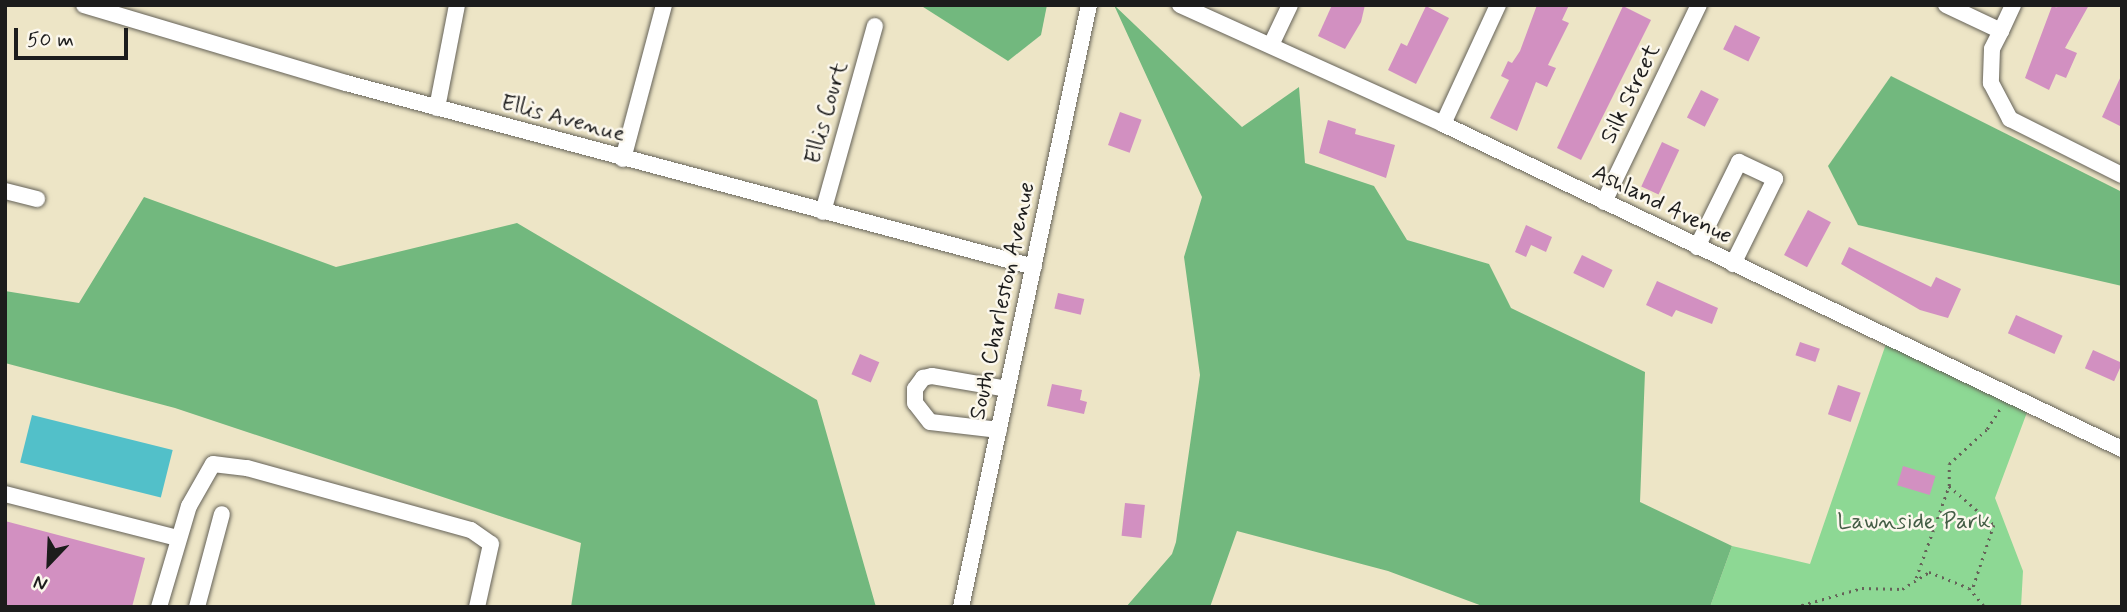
<!DOCTYPE html>
<html>
<head>
<meta charset="utf-8">
<style>
	body { margin:0 }
	#map { position:relative; width:2127px; height:612px; overflow:hidden; background:#ede5c6; font-family:Mynerve,sans-serif }
	div>[style] { position:absolute }
	.green>* { inset:0; background:#8dd894 }
	.forest>* { inset:0; background:#72b87e }
	.water>* { inset:0; background:#52c0c9; transform-origin:0 0 }
	.building>* { inset:0; background:#d290c1; transform-origin:0 0 }
	.path>* { height:2.5px; margin-top:-1.25px; transform-origin:0; background:repeating-linear-gradient(90deg,#656258 0 2px,transparent 0 7px) }
	.roads { filter:drop-shadow(0 0 2px #656258) drop-shadow(0 0 2px #656258) }
	.minor>* { height:16px; margin:-8px; padding:0 8px; transform-origin:8px; border-radius:8px; background:#fff }
	span { translate:-50% -50%; white-space:nowrap; text-align:center; line-height:1.15; -webkit-text-stroke:5px #fbf7ec; paint-order:stroke }
	.street-label { font-size:23px; color:#1c1c1c }
	.park-label { font-size:23px; color:#445e46 }
	.frame { position:absolute; inset:0; border:7px solid #1c1c1c; pointer-events:none }
	.north { position:absolute; left:14px; top:528px; width:70px; height:70px; -webkit-text-stroke:5px #fbf7ec; paint-order:stroke; rotate:203deg; font-size:19px; font-weight:700; line-height:28px; text-align:center; color:#1c1c1c }
	.north::after { content:''; display:block; margin:auto; width:24px; height:32px; background:#1c1c1c; clip-path:polygon(50% 0,100% 100%,50% 72%,0 100%) }
	.scale { position:absolute; left:14px; top:28px; width:114px; height:32px; box-sizing:border-box; border:4px solid #1c1c1c; border-top:0; padding-left:9px; font-size:21px; line-height:24px; white-space:nowrap; color:#1c1c1c; -webkit-text-stroke:5px #fbf7ec; paint-order:stroke }
</style>
</head>
<body>
<div id="map">
	<div class="green">
		<i style="clip-path:polygon(1888px 338px,2029px 407px,1995px 498px,2023px 571px,2021px 607px,1710px 607px,1732px 546px,1810px 564px)"></i>
	</div>
	<div class="forest">
		<i style="clip-path:polygon(920px 5px,1047px 5px,1041px 35px,1008px 61px)"></i>
		<i style="clip-path:polygon(1114px 5px,1242px 127px,1299px 87px,1305px 163px,1374px 186px,1407px 240px,1489px 264px,1511px 308px,1645px 372px,1640px 502px,1732px 546px,1710px 607px,1485px 607px,1388px 571px,1237px 531px,1210px 607px,1126px 607px,1172px 554px,1176px 542px,1200px 375px,1184px 257px,1202px 197px)"></i>
		<i style="clip-path:polygon(1891px 76px,2122px 192px,2122px 286px,1858px 225px,1828px 166px)"></i>
		<i style="clip-path:polygon(144px 197px,336px 267px,517px 223px,817px 400px,876px 607px,571px 607px,581px 543px,175px 408px,5px 363px,5px 291px,79px 303px)"></i>
	</div>
	<div class="water">
		<i style="left:32px;top:415px;width:145px;height:49px;rotate:14deg"></i>
	</div>
	<div class="building">
		<i style="clip-path:polygon(1332px 5px,1365px 5px,1361px 22px,1345px 49px,1318px 36px)"></i>
		<i style="clip-path:polygon(1537px 5px,1569px 5px,1562px 20px,1569px 23px,1548px 65px,1556px 68px,1547px 87px,1536px 82px,1517px 131px,1490px 118px,1509px 80px,1501px 76px,1508px 61px,1512px 63px,1520px 51px)"></i>
		<i style="clip-path:polygon(2052px 5px,2089px 5px,2065px 48px,2077px 53px,2066px 78px,2056px 74px,2049px 90px,2025px 78px,2052px 6px,2058px 8px)"></i>
		<i style="clip-path:polygon(1426px 6px,1449px 18px,1416px 84px,1388px 70px,1401px 43px,1407px 46px)"></i>
		<i style="clip-path:polygon(1623px 6px,1651px 20px,1581px 160px,1557px 148px)"></i>
		<i style="left:1735px;top:25px;width:28px;height:27px;rotate:26deg"></i>
		<i style="clip-path:polygon(2122px 74px,2122px 127px,2102px 117px)"></i>
		<i style="left:1701px;top:90px;width:20px;height:31px;rotate:27deg"></i>
		<i style="left:1120px;top:112px;width:23px;height:35px;rotate:20deg"></i>
		<i style="clip-path:polygon(1328px 120px,1356px 129px,1355px 134px,1395px 145px,1386px 178px,1319px 153px)"></i>
		<i style="left:1662px;top:142px;width:19px;height:49px;rotate:25deg"></i>
		<i style="left:1808px;top:210px;width:26px;height:51px;rotate:28deg"></i>
		<i style="clip-path:polygon(1526px 225px,1552px 237px,1546px 252px,1531px 245px,1526px 257px,1515px 252px)"></i>
		<i style="clip-path:polygon(1849px 247px,1931px 287px,1936px 277px,1961px 289px,1948px 318px,1920px 310px,1841px 264px)"></i>
		<i style="left:1582px;top:255px;width:34px;height:20px;rotate:26deg"></i>
		<i style="clip-path:polygon(1657px 281px,1718px 308px,1712px 324px,1676px 310px,1672px 317px,1646px 305px)"></i>
		<i style="left:1058px;top:293px;width:27px;height:16px;rotate:13deg"></i>
		<i style="left:2016px;top:315px;width:51px;height:20px;rotate:24deg"></i>
		<i style="left:1800px;top:342px;width:21px;height:14px;rotate:19deg"></i>
		<i style="left:2093px;top:350px;width:32px;height:20px;rotate:24deg"></i>
		<i style="left:860px;top:354px;width:21px;height:22px;rotate:23deg"></i>
		<i style="clip-path:polygon(1052px 384px,1082px 390px,1080px 400px,1087px 402px,1084px 414px,1047px 406px)"></i>
		<i style="left:1838px;top:385px;width:24px;height:31px;rotate:19deg"></i>
		<i style="left:1903px;top:466px;width:34px;height:20px;rotate:17deg"></i>
		<i style="left:1125px;top:503px;width:20px;height:33px;rotate:6deg"></i>
		<i style="clip-path:polygon(5px 521px,145px 558px,132px 607px,5px 607px)"></i>
	</div>
	<div class="path">
		<i style="left:1949px;top:486px;width:22px;rotate:-90deg"></i>
		<i style="left:1949px;top:464px;width:52px;rotate:-42.6deg"></i>
		<i style="left:1987px;top:429px;width:24px;rotate:-57deg"></i>
		<i style="left:1916px;top:578px;width:98px;rotate:-70.3deg"></i>
		<i style="left:1949px;top:486px;width:60px;rotate:40.9deg"></i>
		<i style="left:1994px;top:525px;width:70px;rotate:108.4deg"></i>
		<i style="left:1795px;top:607px;width:70px;rotate:-15.8deg"></i>
		<i style="left:1862px;top:588px;width:40px;rotate:1.4deg"></i>
		<i style="left:1902px;top:589px;width:32px;rotate:-32deg"></i>
		<i style="left:1929px;top:572px;width:43px;rotate:21.8deg"></i>
		<i style="left:1969px;top:588px;width:25px;rotate:50deg"></i>
	</div>
	<div class="roads">
		<div class="minor">
			<i style="left:84px;top:5px;width:273px;rotate:16.6deg"></i>
			<i style="left:346px;top:83px;width:712px;rotate:14.97deg"></i>
			<i style="left:1180px;top:5px;width:289px;rotate:24.3deg"></i>
			<i style="left:1443px;top:124px;width:753px;rotate:25.58deg"></i>
			<i style="left:1946px;top:5px;width:61px;rotate:25.3deg"></i>
			<i style="left:2001px;top:31px;width:20px;rotate:117deg"></i>
			<i style="left:1992px;top:49px;width:34px;rotate:92deg"></i>
			<i style="left:1991px;top:83px;width:41px;rotate:62.2deg"></i>
			<i style="left:2010px;top:119px;width:125px;rotate:26.6deg"></i>
			<i style="left:2001px;top:31px;width:29px;rotate:-65deg"></i>
			<i style="left:1271px;top:45px;width:44px;rotate:-64.6deg"></i>
			<i style="left:437px;top:108px;width:105px;rotate:-79deg"></i>
			<i style="left:1443px;top:124px;width:131px;rotate:-65.2deg"></i>
			<i style="left:623px;top:159px;width:159px;rotate:-75.1deg"></i>
			<i style="left:5px;top:191px;width:33px;rotate:14deg"></i>
			<i style="left:1604px;top:202px;width:219px;rotate:-64.3deg"></i>
			<i style="left:823px;top:212px;width:193px;rotate:-74.4deg"></i>
			<i style="left:1697px;top:247px;width:95px;rotate:-63.7deg"></i>
			<i style="left:1739px;top:162px;width:40px;rotate:25deg"></i>
			<i style="left:1775px;top:179px;width:95px;rotate:116.3deg"></i>
			<i style="left:999px;top:430px;width:69px;rotate:-173.4deg"></i>
			<i style="left:930px;top:422px;width:24px;rotate:-128deg"></i>
			<i style="left:915px;top:403px;width:14px;rotate:-90deg"></i>
			<i style="left:915px;top:389px;width:14px;rotate:-54deg"></i>
			<i style="left:923px;top:378px;width:9px;rotate:-13deg"></i>
			<i style="left:932px;top:376px;width:76px;rotate:9.8deg"></i>
			<i style="left:5px;top:494px;width:179px;rotate:14.3deg"></i>
			<i style="left:159px;top:607px;width:105px;rotate:-73.5deg"></i>
			<i style="left:189px;top:506px;width:48px;rotate:-60.3deg"></i>
			<i style="left:213px;top:464px;width:34px;rotate:7deg"></i>
			<i style="left:247px;top:468px;width:232px;rotate:15.5deg"></i>
			<i style="left:471px;top:530px;width:24px;rotate:35deg"></i>
			<i style="left:491px;top:544px;width:65px;rotate:102.5deg"></i>
			<i style="left:197px;top:607px;width:96px;rotate:-75deg"></i>
			<i style="left:961px;top:607px;width:615px;rotate:-78deg"></i>
		</div>
	</div>
	<div class="street-label">
		<span style="left:1631px;top:94px;rotate:-64deg">Silk Street</span>
		<span style="left:827px;top:113px;rotate:-74deg">Ellis Court</span>
		<span style="left:563px;top:119px;rotate:15deg">Ellis Avenue</span>
		<span style="left:1662px;top:205px;rotate:26deg">Ashland Avenue</span>
		<span style="left:1003px;top:301px;rotate:-78deg">South Charleston Avenue</span>
	</div>
	<div class="park-label">
		<span style="left:1914px;top:522px">Lawnside Park</span>
	</div>
	<div class="frame"></div>
	<div class="north">N</div>
	<div class="scale">50 m</div>
</div>
</body>
</html>
